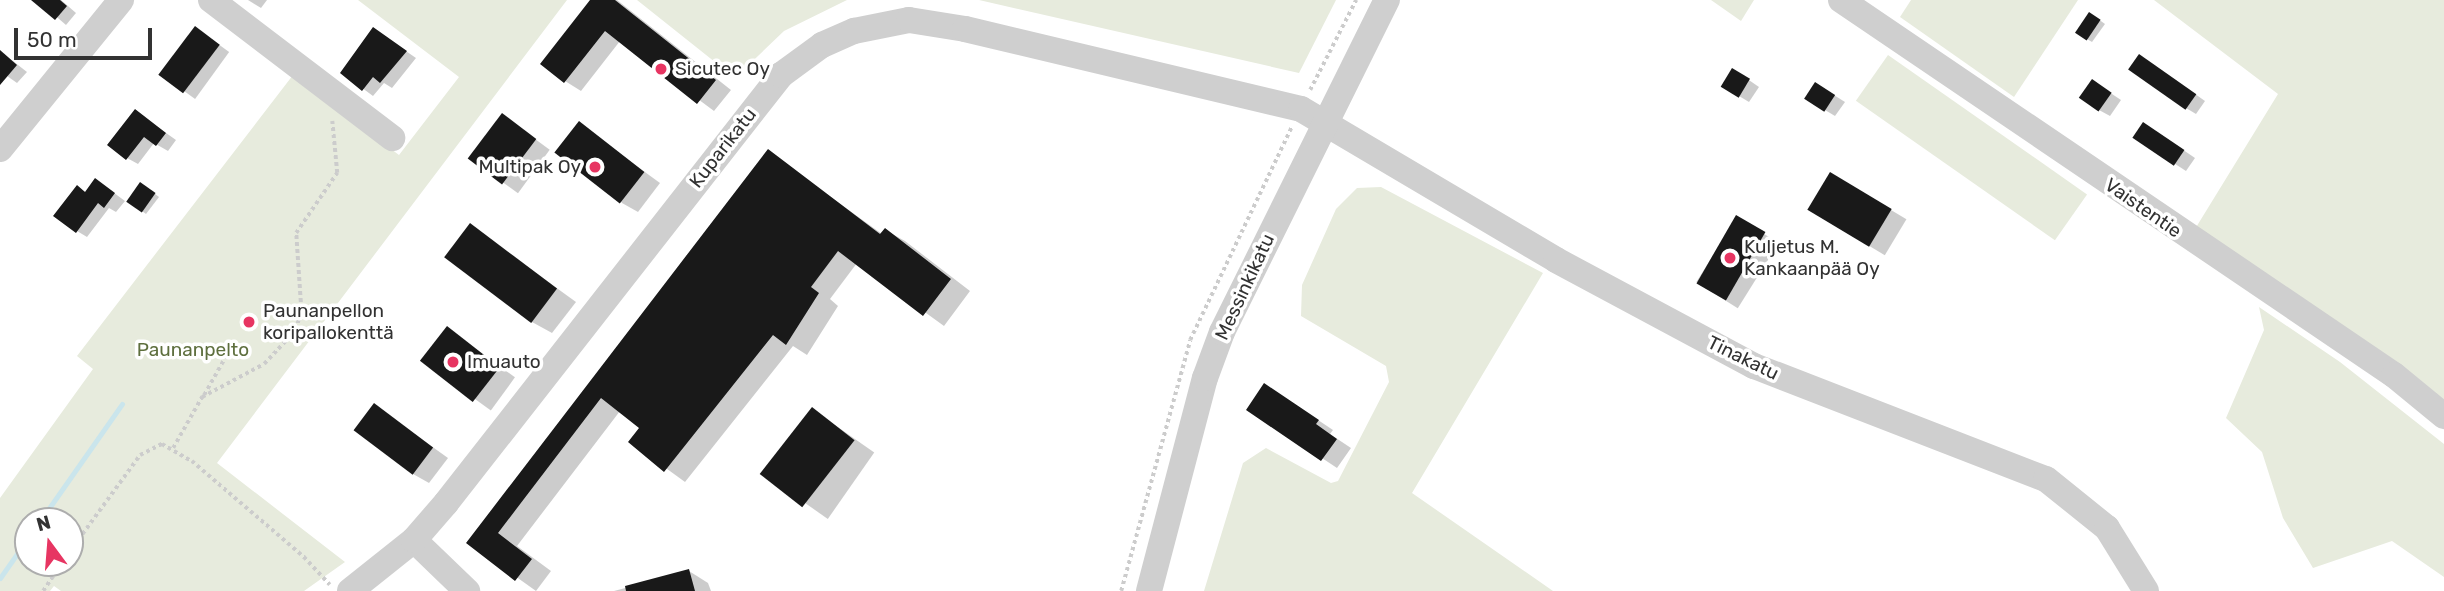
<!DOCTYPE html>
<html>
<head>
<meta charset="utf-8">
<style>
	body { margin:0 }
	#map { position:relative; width:2444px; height:591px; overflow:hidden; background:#fff; font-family:Rubik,sans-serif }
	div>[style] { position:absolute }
	.green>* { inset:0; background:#e7ebdd; transform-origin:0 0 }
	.shadow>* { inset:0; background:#0003; transform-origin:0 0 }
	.stream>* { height:5px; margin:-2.5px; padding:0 2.5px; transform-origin:2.5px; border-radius:2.5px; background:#cae5ec }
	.building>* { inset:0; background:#191919; transform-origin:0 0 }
	.path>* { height:3.5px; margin-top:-1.75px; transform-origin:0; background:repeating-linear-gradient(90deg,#ccc 0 3.5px,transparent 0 7px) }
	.minor>* { height:26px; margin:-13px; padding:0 13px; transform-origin:13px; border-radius:13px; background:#cfcfcf }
	.dots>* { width:19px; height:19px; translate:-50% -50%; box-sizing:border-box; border:4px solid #fff; border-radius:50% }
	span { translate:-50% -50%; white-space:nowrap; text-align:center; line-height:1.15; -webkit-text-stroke:7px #fff; paint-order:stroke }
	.poi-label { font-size:19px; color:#323232 }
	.left { translate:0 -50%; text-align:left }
	.right { translate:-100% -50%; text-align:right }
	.street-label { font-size:19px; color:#323232 }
	.park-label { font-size:19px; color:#5e6f3e }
	.north { position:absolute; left:14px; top:507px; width:70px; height:70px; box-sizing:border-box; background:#fff; border:2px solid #adadad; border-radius:50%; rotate:344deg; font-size:19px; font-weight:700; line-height:28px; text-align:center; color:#323232 }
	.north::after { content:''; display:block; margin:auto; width:24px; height:32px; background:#e73562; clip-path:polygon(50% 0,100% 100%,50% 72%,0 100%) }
	.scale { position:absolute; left:14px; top:28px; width:138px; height:32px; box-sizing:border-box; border:4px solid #323232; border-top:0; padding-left:9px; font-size:21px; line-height:24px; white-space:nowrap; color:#323232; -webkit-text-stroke:5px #fff; paint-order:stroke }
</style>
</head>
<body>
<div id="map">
	<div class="green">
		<i style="clip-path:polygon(evenodd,358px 0,567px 0,217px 463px,345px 562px,304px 591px,61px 591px,54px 586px,50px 591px,0 591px,0 498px,93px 369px,77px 356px,293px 75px,399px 155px,459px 77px,358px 0,28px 521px,70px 521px,70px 563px,28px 563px,28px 521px)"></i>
		<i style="clip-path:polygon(637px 0,847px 0,784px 31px,735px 78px)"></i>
		<i style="clip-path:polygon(979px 0,1336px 0,1299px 73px)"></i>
		<i style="clip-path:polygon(1711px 0,1754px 0,1741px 21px)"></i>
		<i style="clip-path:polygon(1911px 0,2078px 0,2014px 97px,1900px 17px)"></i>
		<i style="clip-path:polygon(2154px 0,2444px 0,2444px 402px,2195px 229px,2278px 94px)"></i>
		<i style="left:1888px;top:55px;width:243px;height:56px;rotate:35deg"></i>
		<i style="clip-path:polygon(1381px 187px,1543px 273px,1412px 493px,1553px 591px,1204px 591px,1243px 463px,1266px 448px,1331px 483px,1338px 481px,1389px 382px,1386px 366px,1301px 316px,1302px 285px,1336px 209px,1357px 188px)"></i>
		<i style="clip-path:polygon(2259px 307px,2340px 362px,2444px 444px,2444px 577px,2392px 541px,2313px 568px,2283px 518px,2262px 452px,2226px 418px,2264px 330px)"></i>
	</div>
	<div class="shadow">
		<i style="clip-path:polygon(37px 0,61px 0,76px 13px,66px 25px)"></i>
		<i style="clip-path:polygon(248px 0,267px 0,261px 8px)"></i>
		<i style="clip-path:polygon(593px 0,617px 0,731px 90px,714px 111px,620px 41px,581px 91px,565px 81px)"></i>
		<i style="clip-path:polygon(2094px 16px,2105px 24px,2092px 42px,2087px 39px)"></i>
		<i style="left:196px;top:28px;width:41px;height:58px;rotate:36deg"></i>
		<i style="clip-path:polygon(384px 36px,416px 58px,392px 88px,384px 83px,373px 96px,342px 73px)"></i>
		<i style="clip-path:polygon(0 51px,27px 72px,17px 83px,0 71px)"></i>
		<i style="clip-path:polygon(2150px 62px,2205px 101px,2196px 114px,2186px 108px)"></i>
		<i style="clip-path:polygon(1743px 76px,1759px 87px,1749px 102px,1739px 96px)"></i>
		<i style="clip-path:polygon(2103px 88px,2121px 100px,2110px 116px,2099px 110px)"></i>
		<i style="clip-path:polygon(1826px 90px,1845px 102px,1835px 116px,1825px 110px)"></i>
		<i style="clip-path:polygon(135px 111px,176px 140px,168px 151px,154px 143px,138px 164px,127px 158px)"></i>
		<i style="left:502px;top:115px;width:59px;height:54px;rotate:36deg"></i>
		<i style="clip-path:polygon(579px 124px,660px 183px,638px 212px,622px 203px)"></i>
		<i style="clip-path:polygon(2154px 130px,2195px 158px,2186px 171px,2135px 138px)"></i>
		<i style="clip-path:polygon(768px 152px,882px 234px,885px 230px,905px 241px,970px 291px,944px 326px,857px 263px,830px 299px,838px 306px,807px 355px,793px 346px,685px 482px,630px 442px,642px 427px,620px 411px,517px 546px,551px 571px,536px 591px,469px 543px)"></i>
		<i style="left:1831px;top:174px;width:88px;height:42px;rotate:31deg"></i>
		<i style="clip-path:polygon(77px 187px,87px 193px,106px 187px,125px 201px,116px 212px,109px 208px,87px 237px,77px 231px)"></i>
		<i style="clip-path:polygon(146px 187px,159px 197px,146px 214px,142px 211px)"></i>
		<i style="left:1737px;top:217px;width:49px;height:77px;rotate:32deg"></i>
		<i style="clip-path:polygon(471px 226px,576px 302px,552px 333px,532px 322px)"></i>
		<i style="left:447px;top:328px;width:84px;height:41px;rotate:36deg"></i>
		<i style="clip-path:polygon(1279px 394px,1333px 430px,1330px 434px,1351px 448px,1337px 468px,1248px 409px)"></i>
		<i style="clip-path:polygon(374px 405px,448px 458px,429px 483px,413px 474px)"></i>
		<i style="left:812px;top:409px;width:76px;height:81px;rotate:35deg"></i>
		<i style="clip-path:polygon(689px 571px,708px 583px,711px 591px,614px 591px)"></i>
	</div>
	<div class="stream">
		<i style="left:40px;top:521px;width:143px;rotate:-55deg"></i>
		<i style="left:0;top:578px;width:49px;rotate:-55deg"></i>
	</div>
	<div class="building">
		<i style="clip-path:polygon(31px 0,60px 0,67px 6px,55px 20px)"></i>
		<i style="clip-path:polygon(590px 0,615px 0,716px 80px,697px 104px,605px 31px,564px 83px,540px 64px)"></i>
		<i style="left:2089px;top:12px;width:14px;height:25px;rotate:34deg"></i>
		<i style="left:195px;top:26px;width:31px;height:61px;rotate:37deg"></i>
		<i style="clip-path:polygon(373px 27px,407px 51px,380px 83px,373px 77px,362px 91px,340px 73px)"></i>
		<i style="clip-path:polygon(0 50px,17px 65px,0 85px)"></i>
		<i style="left:2139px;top:54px;width:70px;height:19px;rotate:35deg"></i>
		<i style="left:1732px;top:68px;width:21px;height:22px;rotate:31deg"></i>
		<i style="left:2092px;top:79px;width:24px;height:23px;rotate:35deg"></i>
		<i style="left:1815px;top:82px;width:24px;height:20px;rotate:33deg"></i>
		<i style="clip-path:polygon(135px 109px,166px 133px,156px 146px,144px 137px,126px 160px,107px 145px)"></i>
		<i style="left:502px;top:113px;width:43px;height:57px;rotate:37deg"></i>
		<i style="left:579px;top:121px;width:83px;height:40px;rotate:38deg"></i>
		<i style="left:2143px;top:122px;width:50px;height:19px;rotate:34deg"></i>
		<i style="clip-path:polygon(768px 149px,880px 234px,885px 228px,951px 279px,923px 316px,838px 251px,811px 287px,819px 293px,786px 345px,773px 335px,664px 472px,628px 442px,639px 428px,601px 398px,498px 533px,532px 559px,515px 581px,466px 543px)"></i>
		<i style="left:1830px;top:172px;width:72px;height:44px;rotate:31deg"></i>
		<i style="clip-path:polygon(95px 178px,115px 193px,104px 208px,98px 203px,76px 233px,53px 216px,77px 185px,85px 192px)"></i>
		<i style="left:140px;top:182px;width:19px;height:24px;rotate:35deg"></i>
		<i style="left:1736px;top:215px;width:34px;height:79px;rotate:30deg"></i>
		<i style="left:470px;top:223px;width:109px;height:43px;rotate:37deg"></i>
		<i style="left:447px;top:326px;width:67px;height:44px;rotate:38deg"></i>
		<i style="clip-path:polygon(1264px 383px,1319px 420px,1316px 424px,1337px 439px,1321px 461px,1246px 410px)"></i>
		<i style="left:374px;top:403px;width:74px;height:34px;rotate:37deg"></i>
		<i style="left:812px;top:407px;width:54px;height:85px;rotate:38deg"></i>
		<i style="clip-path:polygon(689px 569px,695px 591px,626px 591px,625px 586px)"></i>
	</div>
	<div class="path">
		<i style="left:1310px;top:90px;width:101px;rotate:-62.9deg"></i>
		<i style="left:204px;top:395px;width:53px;rotate:-60.5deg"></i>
		<i style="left:173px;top:448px;width:59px;rotate:-60.4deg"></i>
		<i style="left:202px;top:397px;width:70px;rotate:-28deg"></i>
		<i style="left:264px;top:364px;width:47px;rotate:-46.7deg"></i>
		<i style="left:296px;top:330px;width:22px;rotate:-77deg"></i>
		<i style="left:301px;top:309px;width:76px;rotate:-93.8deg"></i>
		<i style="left:296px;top:233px;width:73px;rotate:-55.7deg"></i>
		<i style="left:337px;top:173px;width:52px;rotate:-95.5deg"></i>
		<i style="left:70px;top:551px;width:119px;rotate:-53.9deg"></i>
		<i style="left:140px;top:455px;width:25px;rotate:-27deg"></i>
		<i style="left:162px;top:444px;width:34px;rotate:30deg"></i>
		<i style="left:192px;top:461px;width:148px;rotate:40.6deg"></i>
		<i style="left:304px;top:557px;width:38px;rotate:47deg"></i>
		<i style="left:43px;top:591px;width:34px;rotate:-56deg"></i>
		<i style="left:1121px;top:591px;width:260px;rotate:-74.6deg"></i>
		<i style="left:1190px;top:340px;width:235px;rotate:-64.5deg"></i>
	</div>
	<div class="minor">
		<i style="left:211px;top:0;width:228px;rotate:37.3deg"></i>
		<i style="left:1841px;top:0;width:668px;rotate:34.14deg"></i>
		<i style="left:2394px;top:375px;width:65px;rotate:39.4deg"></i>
		<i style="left:0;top:149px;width:192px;rotate:-50.9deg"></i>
		<i style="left:414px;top:540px;width:74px;rotate:43.9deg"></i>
		<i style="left:350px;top:591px;width:82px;rotate:-38.6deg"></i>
		<i style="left:414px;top:540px;width:49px;rotate:-49.1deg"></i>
		<i style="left:446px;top:503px;width:544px;rotate:-51.95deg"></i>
		<i style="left:781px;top:75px;width:51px;rotate:-36.2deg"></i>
		<i style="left:822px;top:45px;width:35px;rotate:-24deg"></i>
		<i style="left:854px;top:31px;width:56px;rotate:-11.3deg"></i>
		<i style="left:909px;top:20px;width:57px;rotate:9.1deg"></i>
		<i style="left:965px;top:29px;width:345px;rotate:13.4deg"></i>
		<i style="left:1301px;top:109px;width:296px;rotate:30.6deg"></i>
		<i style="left:1556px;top:260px;width:225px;rotate:28.2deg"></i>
		<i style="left:1754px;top:366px;width:313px;rotate:21.2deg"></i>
		<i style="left:2046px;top:479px;width:78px;rotate:38.8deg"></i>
		<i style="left:2107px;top:528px;width:74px;rotate:58.2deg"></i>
		<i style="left:1149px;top:591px;width:220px;rotate:-75.3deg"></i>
		<i style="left:1205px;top:378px;width:49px;rotate:-69.7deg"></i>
		<i style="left:1222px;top:332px;width:371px;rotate:-63.6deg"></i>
	</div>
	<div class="dots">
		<i style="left:661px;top:69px;background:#e73562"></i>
		<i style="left:595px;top:167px;background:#e73562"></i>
		<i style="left:1730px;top:258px;background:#e73562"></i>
		<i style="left:249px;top:322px;background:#e73562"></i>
		<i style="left:453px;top:362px;background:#e73562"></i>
	</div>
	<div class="poi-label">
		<span class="left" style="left:675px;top:69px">Sicutec Oy</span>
		<span class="right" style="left:581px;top:167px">Multipak Oy</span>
		<span class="left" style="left:1744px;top:258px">Kuljetus M.<br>Kankaanpää Oy</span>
		<span class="left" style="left:263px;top:322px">Paunanpellon<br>koripallokenttä</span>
		<span class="left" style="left:467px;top:362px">Imuauto</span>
	</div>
	<div class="street-label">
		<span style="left:723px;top:148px;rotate:-52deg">Kuparikatu</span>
		<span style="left:2143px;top:208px;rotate:35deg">Vaistentie</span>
		<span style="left:1245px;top:287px;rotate:-65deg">Messinkikatu</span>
		<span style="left:1743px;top:358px;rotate:26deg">Tinakatu</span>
	</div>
	<div class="park-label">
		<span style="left:193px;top:350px">Paunanpelto</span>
	</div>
	<div class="north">N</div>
	<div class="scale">50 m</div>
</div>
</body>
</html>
